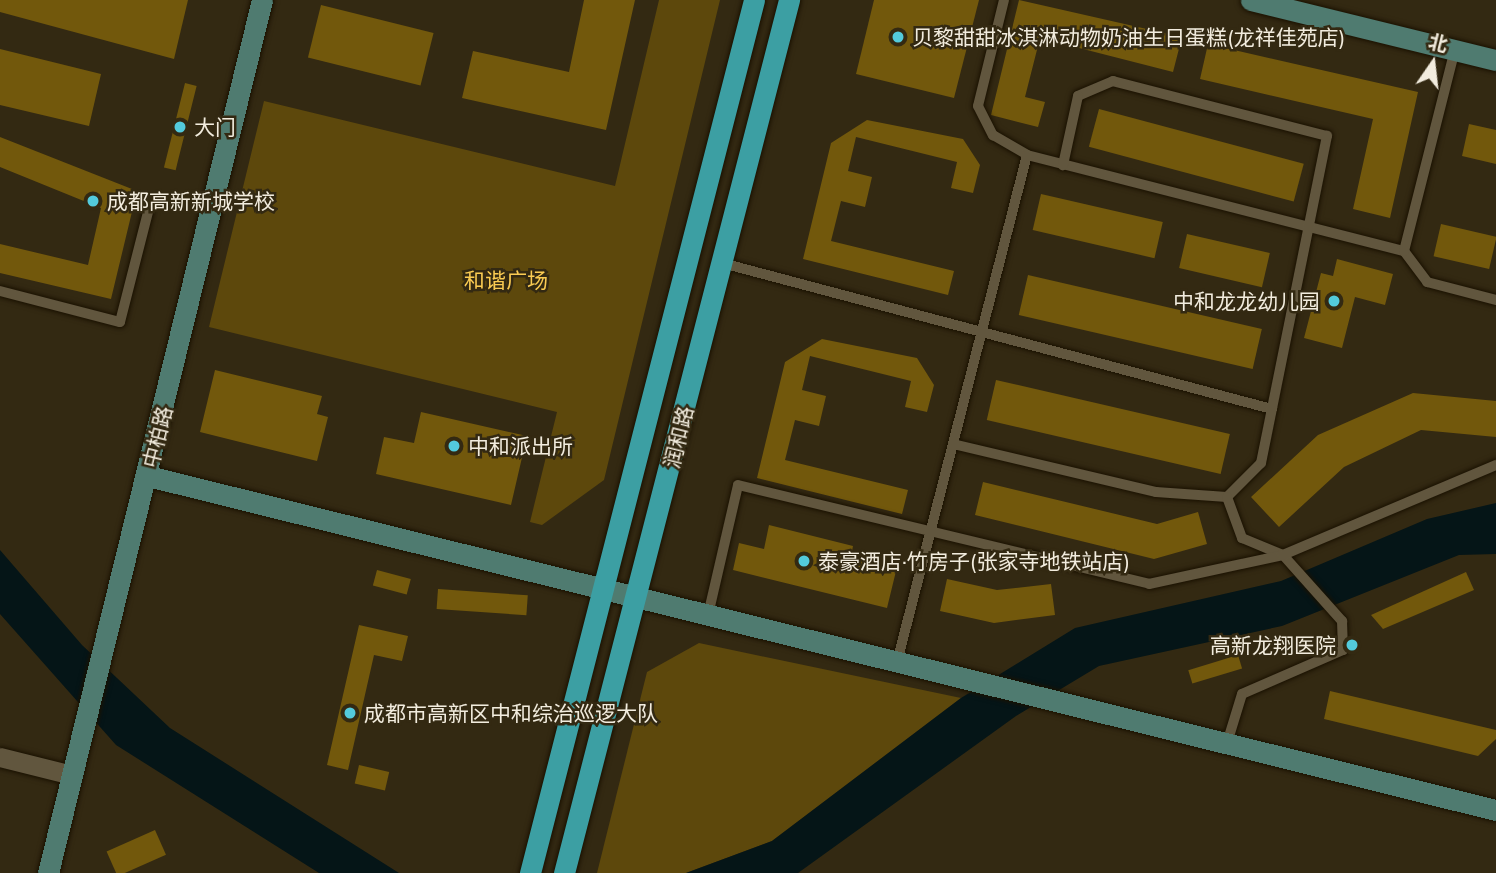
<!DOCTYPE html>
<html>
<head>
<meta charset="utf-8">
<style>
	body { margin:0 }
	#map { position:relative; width:1496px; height:873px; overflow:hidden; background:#332912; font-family:Mulish,"Noto Sans SC",sans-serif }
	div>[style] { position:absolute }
	.green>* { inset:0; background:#5d480c }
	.water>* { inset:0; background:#051517 }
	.building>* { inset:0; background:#72580c; transform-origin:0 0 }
	.roads { filter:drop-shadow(0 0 2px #1a1100) drop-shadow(0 0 2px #1a1100) }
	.lane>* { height:10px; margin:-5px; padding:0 5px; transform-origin:5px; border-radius:5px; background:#61563e }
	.street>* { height:19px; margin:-9.5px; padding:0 9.5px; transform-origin:9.5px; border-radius:9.5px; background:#61563e }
	.secondary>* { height:21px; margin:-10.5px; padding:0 10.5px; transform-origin:10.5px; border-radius:10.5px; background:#4f7b70 }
	.primary>* { height:21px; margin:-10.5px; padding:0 10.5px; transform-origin:10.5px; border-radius:10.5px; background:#3c9fa3 }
	.dots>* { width:19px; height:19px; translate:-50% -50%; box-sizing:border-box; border:4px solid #332912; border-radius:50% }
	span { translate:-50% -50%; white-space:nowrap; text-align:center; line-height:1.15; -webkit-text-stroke:5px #332912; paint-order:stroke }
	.poi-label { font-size:21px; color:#f2ecde }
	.left { translate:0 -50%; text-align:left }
	.right { translate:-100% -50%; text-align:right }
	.park-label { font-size:21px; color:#facb52 }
	.street-label { font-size:21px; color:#f2ecde }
	.north { position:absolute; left:1398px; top:28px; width:70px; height:70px; -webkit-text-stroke:5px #332912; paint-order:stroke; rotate:14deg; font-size:19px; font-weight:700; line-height:28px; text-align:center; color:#f2ecde }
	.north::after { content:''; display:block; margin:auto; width:24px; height:32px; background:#f2ecde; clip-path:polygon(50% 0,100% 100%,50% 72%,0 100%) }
</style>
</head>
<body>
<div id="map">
	<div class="green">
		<i style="clip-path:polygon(659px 0,720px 0,604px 480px,542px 525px,530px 522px,557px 412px,209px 327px,264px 101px,615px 186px)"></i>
		<i style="clip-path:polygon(699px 643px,961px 698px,772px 841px,686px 873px,597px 873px,647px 672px)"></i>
	</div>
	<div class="water">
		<i style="clip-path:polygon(1496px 503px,1496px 554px,1459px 555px,1282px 626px,1099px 666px,1016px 716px,798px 873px,686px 873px,772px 841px,961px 698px,1075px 628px,1281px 581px,1427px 519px)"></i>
		<i style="clip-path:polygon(0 550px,82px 645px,170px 728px,399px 873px,319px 873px,116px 745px,0 614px)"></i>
	</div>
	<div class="building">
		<i style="clip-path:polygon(0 0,188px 0,174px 59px,0 12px)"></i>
		<i style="clip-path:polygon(584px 0,635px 0,606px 130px,462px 98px,473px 51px,569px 72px)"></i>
		<i style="clip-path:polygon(874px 0,979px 0,954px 98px,856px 74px)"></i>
		<i style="clip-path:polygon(1019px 0,1182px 37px,1173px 72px,1040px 38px,1025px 97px,1045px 102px,1038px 127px,991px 115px)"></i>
		<i style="left:321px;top:5px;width:116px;height:54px;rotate:14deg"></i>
		<i style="clip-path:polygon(1208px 44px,1418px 92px,1390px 218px,1353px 209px,1373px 119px,1200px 79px)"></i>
		<i style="clip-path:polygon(0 49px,101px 74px,89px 126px,0 105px)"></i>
		<i style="left:185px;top:83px;width:12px;height:87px;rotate:14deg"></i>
		<i style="left:1099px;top:109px;width:212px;height:39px;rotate:15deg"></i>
		<i style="clip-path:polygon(867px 120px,963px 139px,980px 165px,973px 193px,951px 188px,957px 162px,856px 137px,848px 171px,872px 177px,865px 207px,841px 201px,831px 241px,954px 271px,948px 295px,803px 259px,831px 143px)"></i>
		<i style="clip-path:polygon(1469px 124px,1496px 130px,1496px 164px,1462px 156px)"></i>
		<i style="clip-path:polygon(0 137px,137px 191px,111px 299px,0 273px,0 244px,88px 265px,101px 208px,0 167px)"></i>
		<i style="left:1041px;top:194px;width:125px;height:37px;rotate:13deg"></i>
		<i style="left:1441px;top:224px;width:57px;height:33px;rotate:13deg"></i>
		<i style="left:1187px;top:234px;width:85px;height:35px;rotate:13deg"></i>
		<i style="clip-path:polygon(1337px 259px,1393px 274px,1385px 305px,1355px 297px,1342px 348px,1304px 338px,1321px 273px,1333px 276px)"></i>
		<i style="left:1028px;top:275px;width:240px;height:41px;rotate:13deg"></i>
		<i style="clip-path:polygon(822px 339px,917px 358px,934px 385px,927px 412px,905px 407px,911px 381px,810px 356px,802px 390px,826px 396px,819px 426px,795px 420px,785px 460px,908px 490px,902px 514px,757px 478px,785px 362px)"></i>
		<i style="clip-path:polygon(215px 370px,322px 396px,317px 414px,328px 417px,317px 461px,200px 432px)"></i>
		<i style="left:996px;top:380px;width:240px;height:41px;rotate:13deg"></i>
		<i style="clip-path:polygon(1413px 393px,1496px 401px,1496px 437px,1421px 430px,1344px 467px,1279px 527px,1251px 497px,1318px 435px)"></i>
		<i style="clip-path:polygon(421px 412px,527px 436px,511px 505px,376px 474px,384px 437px,414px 443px)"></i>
		<i style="clip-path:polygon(983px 482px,1157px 524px,1198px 512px,1207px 544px,1154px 559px,975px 515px)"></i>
		<i style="clip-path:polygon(769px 525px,853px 546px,851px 556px,897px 567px,887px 608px,733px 570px,739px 543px,764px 549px)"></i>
		<i style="left:377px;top:570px;width:35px;height:16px;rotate:15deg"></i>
		<i style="clip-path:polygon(1466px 572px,1474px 590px,1383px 629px,1371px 615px)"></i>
		<i style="clip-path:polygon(947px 579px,997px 590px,1051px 584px,1055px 615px,994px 623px,940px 611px)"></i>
		<i style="left:438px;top:589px;width:90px;height:20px;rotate:4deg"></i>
		<i style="clip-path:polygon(359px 625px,408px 636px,402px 661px,374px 655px,348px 770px,327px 765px)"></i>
		<i style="left:1238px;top:655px;width:14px;height:52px;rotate:73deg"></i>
		<i style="clip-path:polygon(1330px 691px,1496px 730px,1496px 739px,1478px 756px,1324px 719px)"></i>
		<i style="left:359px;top:765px;width:31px;height:19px;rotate:13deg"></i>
		<i style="left:155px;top:830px;width:27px;height:53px;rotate:66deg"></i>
	</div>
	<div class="roads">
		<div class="lane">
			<i style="left:1004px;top:0;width:109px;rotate:103.8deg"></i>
			<i style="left:978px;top:106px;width:33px;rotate:63deg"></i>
			<i style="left:993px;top:135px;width:39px;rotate:30deg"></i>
			<i style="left:1027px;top:155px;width:389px;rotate:14.3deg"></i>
			<i style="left:1404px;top:251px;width:39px;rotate:53deg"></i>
			<i style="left:1427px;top:282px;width:71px;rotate:14.6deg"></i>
			<i style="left:1404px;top:251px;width:207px;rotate:-75.8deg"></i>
			<i style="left:722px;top:263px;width:569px;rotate:14.87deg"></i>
			<i style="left:0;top:291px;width:124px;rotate:14.5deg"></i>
			<i style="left:120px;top:322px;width:114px;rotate:-75.7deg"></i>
			<i style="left:953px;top:444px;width:209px;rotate:13.3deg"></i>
			<i style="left:1156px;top:492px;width:71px;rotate:4deg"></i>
			<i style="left:1227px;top:497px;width:48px;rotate:-45deg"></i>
			<i style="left:1261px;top:463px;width:334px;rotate:-78.6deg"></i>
			<i style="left:1327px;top:136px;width:221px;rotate:-165.6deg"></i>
			<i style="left:1113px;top:81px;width:38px;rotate:157deg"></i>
			<i style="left:1078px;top:96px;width:71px;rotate:102.3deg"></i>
			<i style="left:1227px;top:497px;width:44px;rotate:69.9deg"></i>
			<i style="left:1242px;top:538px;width:44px;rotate:22.5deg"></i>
			<i style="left:1283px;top:555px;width:89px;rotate:48.2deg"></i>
			<i style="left:1342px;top:621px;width:29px;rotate:88deg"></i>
			<i style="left:1343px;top:650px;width:110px;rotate:156.5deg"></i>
			<i style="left:1242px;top:694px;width:51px;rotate:107deg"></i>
			<i style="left:708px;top:615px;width:133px;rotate:-77deg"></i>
			<i style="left:738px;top:485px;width:423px;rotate:13.5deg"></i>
			<i style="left:1149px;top:584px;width:137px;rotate:-12.2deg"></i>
			<i style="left:1283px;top:555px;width:231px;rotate:-22.9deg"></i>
			<i style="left:897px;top:662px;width:523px;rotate:-75.62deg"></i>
		</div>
		<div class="street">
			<i style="left:0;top:757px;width:74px;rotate:14deg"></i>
		</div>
		<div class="secondary">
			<i style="left:1251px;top:0;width:252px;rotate:13.8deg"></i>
			<i style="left:148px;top:476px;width:1389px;rotate:13.92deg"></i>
			<i style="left:48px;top:873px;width:899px;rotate:-76.23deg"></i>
		</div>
		<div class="primary">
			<i style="left:530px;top:873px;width:901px;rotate:-75.61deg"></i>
			<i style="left:564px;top:873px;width:902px;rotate:-75.55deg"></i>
		</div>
	</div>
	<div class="dots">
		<i style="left:898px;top:37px;background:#53cadc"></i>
		<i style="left:180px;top:127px;background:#53cadc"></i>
		<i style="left:93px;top:201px;background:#53cadc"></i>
		<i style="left:1334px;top:301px;background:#53cadc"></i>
		<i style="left:454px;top:446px;background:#53cadc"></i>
		<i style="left:804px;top:561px;background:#53cadc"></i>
		<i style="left:1352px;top:645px;background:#53cadc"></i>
		<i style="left:350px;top:713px;background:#53cadc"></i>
	</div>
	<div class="poi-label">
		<span class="left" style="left:912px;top:37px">贝黎甜甜冰淇淋动物奶油生日蛋糕(龙祥佳苑店)</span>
		<span class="left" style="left:194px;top:127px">大门</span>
		<span class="left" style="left:107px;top:201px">成都高新新城学校</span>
		<span class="right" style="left:1320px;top:301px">中和龙龙幼儿园</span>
		<span class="left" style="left:468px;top:446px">中和派出所</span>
		<span class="left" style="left:818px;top:561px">泰豪酒店·竹房子(张家寺地铁站店)</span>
		<span class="right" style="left:1336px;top:645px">高新龙翔医院</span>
		<span class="left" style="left:364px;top:713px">成都市高新区中和综治巡逻大队</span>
	</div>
	<div class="park-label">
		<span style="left:506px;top:280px">和谐广场</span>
	</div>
	<div class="street-label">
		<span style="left:157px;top:437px;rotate:-76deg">中柏路</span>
		<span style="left:678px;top:437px;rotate:-76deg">润和路</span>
	</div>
	<div class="north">北</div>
</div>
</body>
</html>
